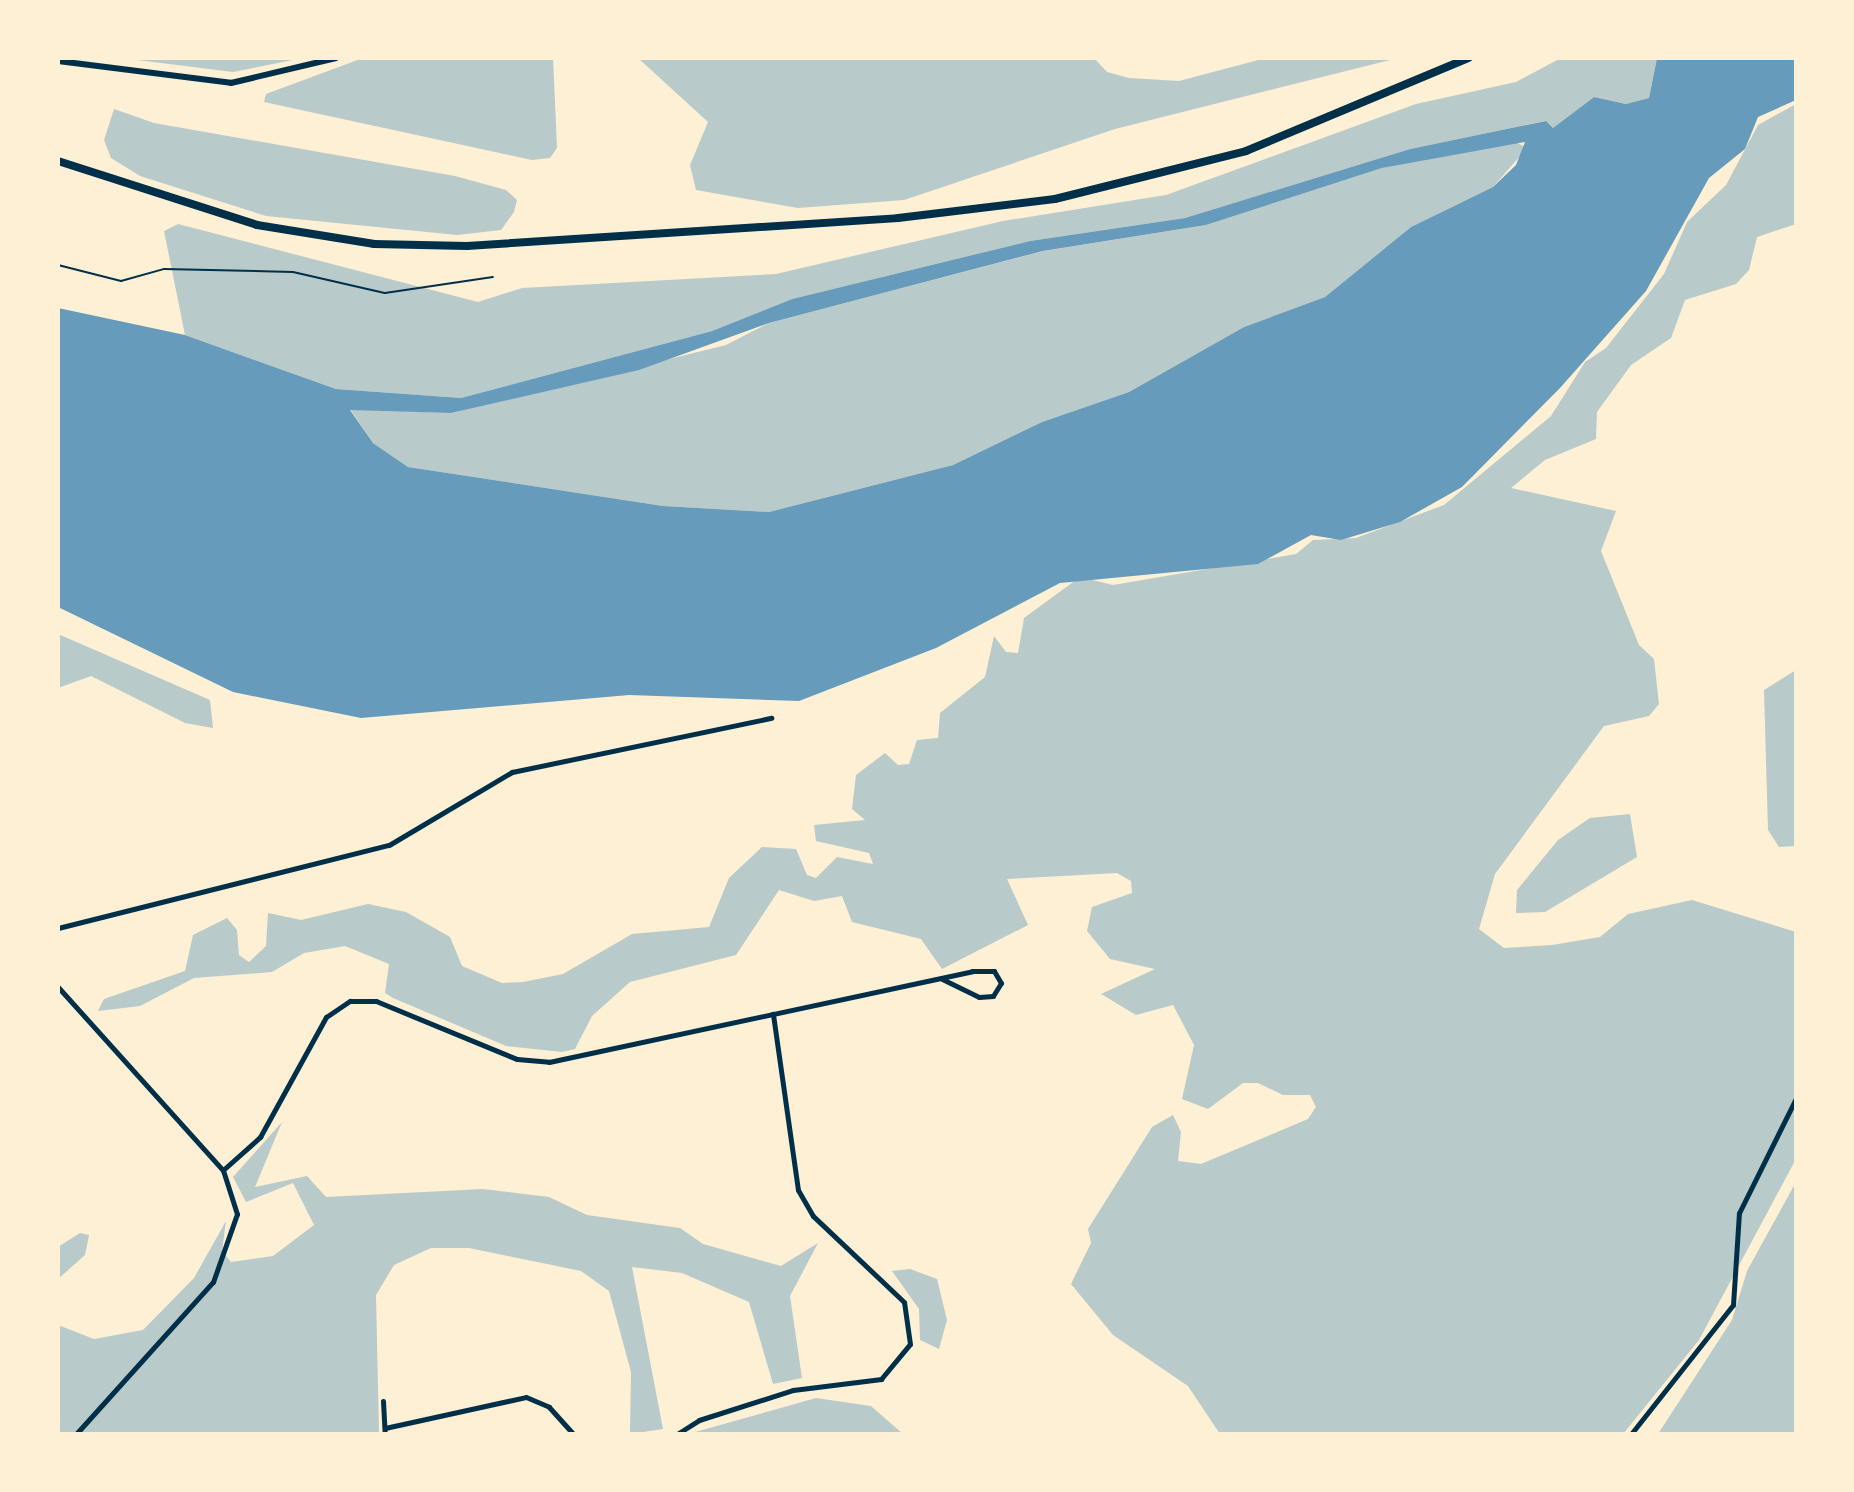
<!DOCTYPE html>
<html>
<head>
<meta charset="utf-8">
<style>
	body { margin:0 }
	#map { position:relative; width:1854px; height:1492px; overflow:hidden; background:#fdf0d5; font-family:"Zilla Slab",serif }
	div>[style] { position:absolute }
	.green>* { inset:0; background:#b9caca }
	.water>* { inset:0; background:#669bbc }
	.path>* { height:2px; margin:-1px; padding:0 1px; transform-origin:1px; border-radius:1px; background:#003049 }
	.minor>* { height:5px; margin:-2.5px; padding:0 2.5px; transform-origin:2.5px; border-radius:2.5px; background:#003049 }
	.secondary>* { height:6px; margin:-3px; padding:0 3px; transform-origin:3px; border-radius:3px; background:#003049 }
	.trunk>* { height:8px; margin:-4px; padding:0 4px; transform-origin:4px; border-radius:4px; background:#003049 }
	span { translate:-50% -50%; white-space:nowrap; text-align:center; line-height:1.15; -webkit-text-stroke:6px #fdf0d5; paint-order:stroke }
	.frame { position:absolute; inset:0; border:60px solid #fdf0d5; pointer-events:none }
</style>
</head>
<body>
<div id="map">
	<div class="green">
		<i style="clip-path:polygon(121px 58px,303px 58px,233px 72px)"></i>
		<i style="clip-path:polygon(363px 58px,553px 58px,557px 148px,550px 158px,532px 160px,264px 102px,266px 94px)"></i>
		<i style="clip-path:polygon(638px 58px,1094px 58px,1107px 72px,1129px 78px,1179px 81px,1266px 58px,1398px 58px,1115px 129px,904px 200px,798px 208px,696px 190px,690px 165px,708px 122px)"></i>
		<i style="clip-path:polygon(1561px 58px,1657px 58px,1649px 98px,1626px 104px,1594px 97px,1553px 128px,1545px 121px,1410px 149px,1185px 218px,1030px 241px,792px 299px,712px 331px,461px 398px,336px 389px,185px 335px,164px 231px,178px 224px,478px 302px,522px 288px,776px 274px,1003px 221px,1166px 195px,1416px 104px,1516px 82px)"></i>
		<i style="clip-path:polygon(1796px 104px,1796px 224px,1757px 237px,1749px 270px,1736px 284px,1685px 300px,1671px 338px,1631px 365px,1597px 412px,1596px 439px,1545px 460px,1511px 488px,1616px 511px,1601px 551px,1639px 645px,1654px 659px,1659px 704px,1649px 716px,1604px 726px,1495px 874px,1479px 929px,1504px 948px,1552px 945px,1600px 937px,1628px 914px,1692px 900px,1796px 932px,1796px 1159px,1699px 1340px,1623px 1434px,1220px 1434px,1188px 1386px,1113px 1335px,1071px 1284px,1091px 1243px,1088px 1229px,1152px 1127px,1173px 1115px,1181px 1132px,1178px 1161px,1201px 1164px,1308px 1119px,1316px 1107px,1310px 1095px,1283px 1095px,1258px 1083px,1243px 1083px,1208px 1109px,1182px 1099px,1194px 1045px,1173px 1005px,1136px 1015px,1101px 994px,1155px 969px,1110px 959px,1087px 931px,1092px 907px,1132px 893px,1131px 881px,1117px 873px,1007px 879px,1028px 925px,942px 969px,921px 939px,852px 922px,842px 896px,814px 901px,779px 890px,736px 955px,630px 982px,592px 1016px,575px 1049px,562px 1052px,506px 1046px,393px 998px,385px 993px,389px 964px,345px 946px,304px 953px,272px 972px,194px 978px,140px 1006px,98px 1011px,104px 999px,185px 971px,193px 935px,227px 918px,237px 930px,239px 955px,249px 962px,266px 946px,268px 913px,301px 920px,368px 904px,406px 912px,450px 937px,462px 966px,502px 983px,523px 982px,563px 974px,632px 934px,709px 927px,729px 878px,762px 847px,796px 849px,807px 875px,816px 878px,837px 857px,873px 864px,869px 853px,816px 841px,814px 825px,865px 820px,852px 809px,856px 775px,885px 753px,898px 765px,909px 764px,917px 740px,938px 738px,940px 713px,985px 677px,994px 636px,1006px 652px,1018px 653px,1024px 618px,1080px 577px,1113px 585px,1296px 554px,1313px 540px,1356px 538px,1444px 505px,1551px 416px,1585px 362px,1606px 348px,1664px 274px,1687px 222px,1726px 185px,1758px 125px)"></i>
		<i style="clip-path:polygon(114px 109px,154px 123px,455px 176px,506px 190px,517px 200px,514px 212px,501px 230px,457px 235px,266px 216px,140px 176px,111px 158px,104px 140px)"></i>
		<i style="clip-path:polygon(1514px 141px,1527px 148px,1493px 187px,1411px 227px,1325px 297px,1244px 327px,1129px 392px,1042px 422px,953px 465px,769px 512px,663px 506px,408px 467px,373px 443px,350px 409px,451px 413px,726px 345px,769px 323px,1044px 251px,1206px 225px,1382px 168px)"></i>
		<i style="clip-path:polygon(58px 634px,210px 700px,213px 728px,185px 723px,91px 676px,58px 688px)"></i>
		<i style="clip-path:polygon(1796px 670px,1796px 846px,1779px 847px,1768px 830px,1764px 690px)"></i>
		<i style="clip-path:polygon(1630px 814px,1637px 857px,1545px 912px,1516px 913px,1517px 890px,1558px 840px,1590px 818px)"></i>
		<i style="clip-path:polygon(282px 1122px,255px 1187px,307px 1176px,326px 1197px,483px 1189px,549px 1197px,587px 1215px,680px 1228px,703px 1244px,781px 1266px,818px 1243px,790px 1296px,802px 1378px,773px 1384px,749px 1302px,682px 1273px,632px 1267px,663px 1429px,630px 1434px,631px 1372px,609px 1291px,581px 1271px,469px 1248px,431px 1248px,394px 1265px,376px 1295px,379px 1434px,58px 1434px,58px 1325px,94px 1339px,143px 1330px,194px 1278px,226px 1221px,222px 1251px,231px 1262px,273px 1256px,314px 1225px,293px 1183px,246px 1202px,233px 1177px)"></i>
		<i style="clip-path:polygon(1796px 1182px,1796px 1434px,1658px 1434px,1732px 1320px,1747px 1271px)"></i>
		<i style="clip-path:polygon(80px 1233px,89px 1235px,85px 1255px,58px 1279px,58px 1247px)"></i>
		<i style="clip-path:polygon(910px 1269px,937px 1279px,947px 1320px,939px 1349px,920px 1340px,919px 1309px,892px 1271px)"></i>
		<i style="clip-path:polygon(816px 1398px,871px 1406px,903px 1434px,688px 1434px)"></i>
	</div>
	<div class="water">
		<i style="clip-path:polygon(evenodd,1657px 58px,1796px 58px,1796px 100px,1758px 117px,1745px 149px,1709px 178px,1646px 291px,1560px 388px,1462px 487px,1400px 522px,1341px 540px,1311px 535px,1258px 564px,1060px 583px,936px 648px,799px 701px,629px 695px,361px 718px,233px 692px,58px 607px,58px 308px,185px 335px,336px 389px,461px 398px,712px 331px,792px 299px,1030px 241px,1185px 218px,1410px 149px,1546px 121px,1553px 128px,1594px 97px,1626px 104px,1649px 98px,1657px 58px,1525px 142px,1516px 165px,1493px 187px,1411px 227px,1325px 297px,1244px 327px,1129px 392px,1042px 422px,953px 465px,769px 512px,663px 506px,408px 467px,373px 443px,350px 410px,451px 413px,639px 370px,769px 323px,1043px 251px,1206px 225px,1382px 168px,1525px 142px)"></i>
	</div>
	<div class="path">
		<i style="left:58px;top:265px;width:65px;rotate:14.3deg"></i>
		<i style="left:121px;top:281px;width:45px;rotate:-15.6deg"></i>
		<i style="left:164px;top:269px;width:129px;rotate:1.3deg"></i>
		<i style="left:293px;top:272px;width:94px;rotate:12.9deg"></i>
		<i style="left:385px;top:293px;width:109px;rotate:-8.4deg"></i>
	</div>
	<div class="minor">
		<i style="left:58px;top:928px;width:341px;rotate:-14.1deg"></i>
		<i style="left:389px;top:845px;width:143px;rotate:-30.7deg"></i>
		<i style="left:512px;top:772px;width:265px;rotate:-11.8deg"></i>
		<i style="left:58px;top:987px;width:246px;rotate:48deg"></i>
		<i style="left:223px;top:1170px;width:50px;rotate:-41.7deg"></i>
		<i style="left:260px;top:1137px;width:137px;rotate:-61.2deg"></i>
		<i style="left:326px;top:1017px;width:29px;rotate:-34deg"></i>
		<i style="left:350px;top:1001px;width:26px"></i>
		<i style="left:376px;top:1001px;width:152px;rotate:22.4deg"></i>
		<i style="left:517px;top:1059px;width:32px;rotate:5deg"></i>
		<i style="left:549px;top:1062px;width:433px;rotate:-12.1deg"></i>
		<i style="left:972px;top:971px;width:22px"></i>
		<i style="left:994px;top:971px;width:14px;rotate:60deg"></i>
		<i style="left:1001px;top:983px;width:15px;rotate:122deg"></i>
		<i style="left:993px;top:996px;width:14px;rotate:176deg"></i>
		<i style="left:979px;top:997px;width:41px;rotate:-154.1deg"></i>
		<i style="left:383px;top:1401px;width:33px;rotate:87deg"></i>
		<i style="left:385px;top:1428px;width:144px;rotate:-12.4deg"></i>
		<i style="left:526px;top:1397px;width:25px;rotate:23deg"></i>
		<i style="left:549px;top:1407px;width:36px;rotate:48deg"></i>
		<i style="left:76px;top:1434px;width:205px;rotate:-48deg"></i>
		<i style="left:213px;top:1282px;width:72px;rotate:-70.6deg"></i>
		<i style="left:237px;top:1214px;width:46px;rotate:-107.7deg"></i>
		<i style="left:677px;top:1434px;width:26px;rotate:-32deg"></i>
		<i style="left:699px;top:1420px;width:99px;rotate:-17.7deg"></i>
		<i style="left:793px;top:1390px;width:89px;rotate:-7.1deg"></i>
		<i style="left:881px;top:1379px;width:45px;rotate:-50.4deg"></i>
		<i style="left:910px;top:1344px;width:42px;rotate:-98.1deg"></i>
		<i style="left:904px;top:1302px;width:125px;rotate:-136.6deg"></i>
		<i style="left:813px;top:1216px;width:30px;rotate:-120deg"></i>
		<i style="left:798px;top:1190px;width:178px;rotate:-98.1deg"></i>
		<i style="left:1631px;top:1434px;width:164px;rotate:-51.7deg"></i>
		<i style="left:1733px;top:1305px;width:92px;rotate:-86.3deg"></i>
		<i style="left:1739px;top:1213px;width:128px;rotate:-63.6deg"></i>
	</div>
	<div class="secondary">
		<i style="left:58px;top:61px;width:174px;rotate:7.2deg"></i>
		<i style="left:231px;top:83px;width:108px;rotate:-13.4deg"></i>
	</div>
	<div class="trunk">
		<i style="left:58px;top:161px;width:209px;rotate:17.8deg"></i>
		<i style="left:257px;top:225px;width:119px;rotate:9.2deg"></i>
		<i style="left:374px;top:244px;width:93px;rotate:1.2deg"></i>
		<i style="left:467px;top:246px;width:432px;rotate:-3.7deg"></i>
		<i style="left:898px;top:218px;width:158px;rotate:-6.9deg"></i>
		<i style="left:1055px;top:199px;width:197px;rotate:-14.1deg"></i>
		<i style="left:1246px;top:151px;width:241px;rotate:-22.7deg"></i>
	</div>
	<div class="frame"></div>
</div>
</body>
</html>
